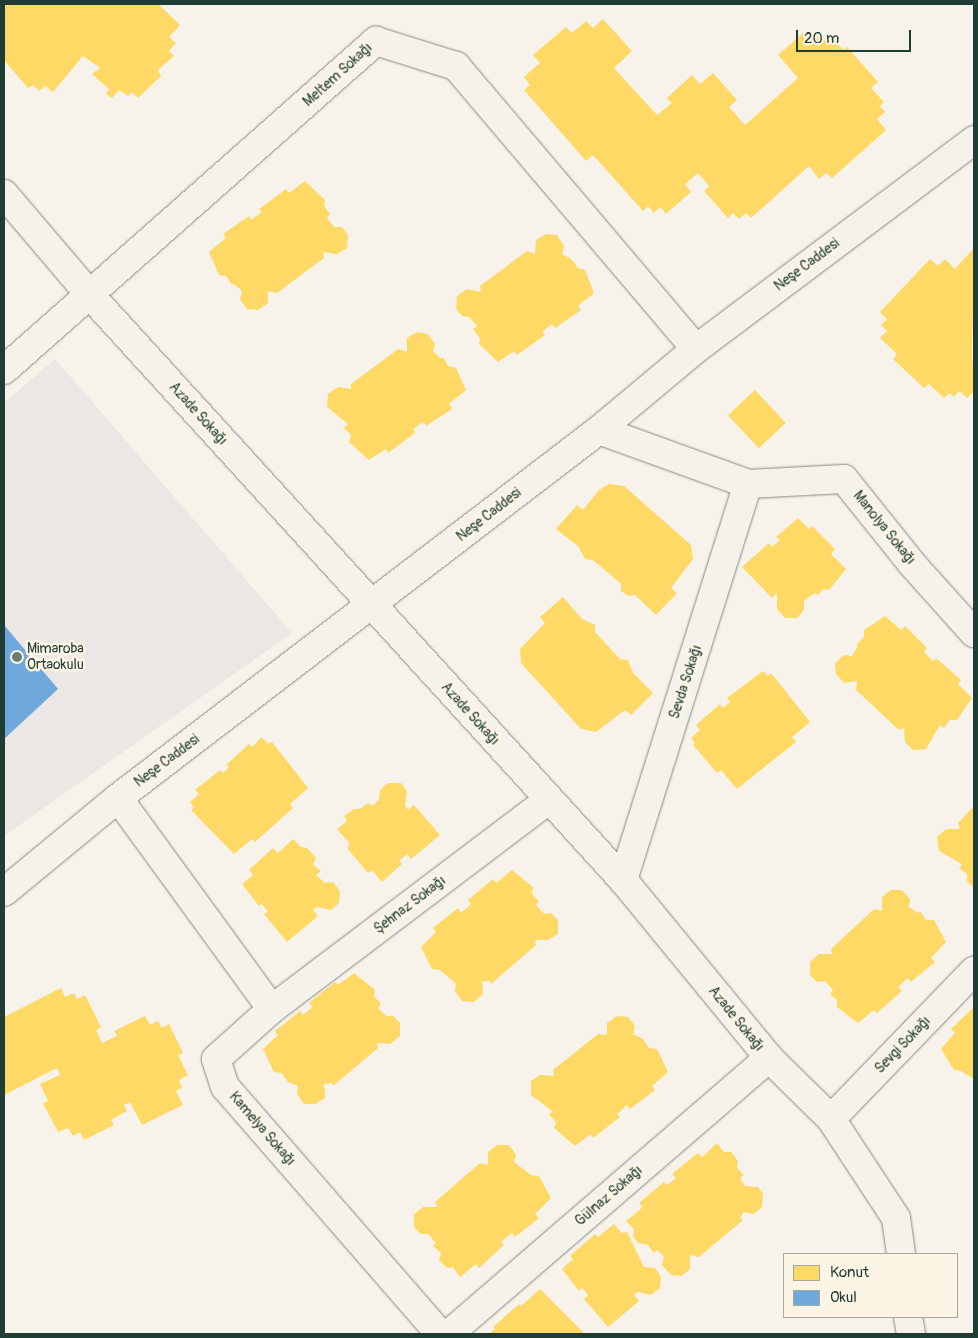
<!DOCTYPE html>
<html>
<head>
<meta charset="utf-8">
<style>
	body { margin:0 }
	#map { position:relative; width:978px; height:1338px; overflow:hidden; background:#f7f3ea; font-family:Pangolin,sans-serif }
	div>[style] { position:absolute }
	.built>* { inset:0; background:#eae7e4 }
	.homes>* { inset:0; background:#ffd966; transform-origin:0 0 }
	.schools>* { inset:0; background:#6fa8dc }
	.roads { filter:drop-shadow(0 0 1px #868984) drop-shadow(0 0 1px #868984) }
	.minor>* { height:28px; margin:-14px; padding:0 14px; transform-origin:14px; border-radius:14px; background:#f5f2ec }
	.dots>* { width:14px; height:14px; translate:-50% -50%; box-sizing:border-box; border:2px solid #fcf5e5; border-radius:50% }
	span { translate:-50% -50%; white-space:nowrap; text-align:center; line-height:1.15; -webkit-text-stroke:5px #fcf5e5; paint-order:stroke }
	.street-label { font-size:14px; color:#1f3d34 }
	.poi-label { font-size:14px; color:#1f3d34 }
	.left { translate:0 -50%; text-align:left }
	.frame { position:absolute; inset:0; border:5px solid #1f3d34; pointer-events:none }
	.legend { position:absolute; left:783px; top:1253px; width:175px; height:65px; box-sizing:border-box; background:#fcf5e5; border:1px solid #a4ab9e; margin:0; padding:6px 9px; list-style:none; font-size:15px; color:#1f3d34 }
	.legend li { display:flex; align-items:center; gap:10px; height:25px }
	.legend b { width:25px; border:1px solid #a4ab9e }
	.scale { position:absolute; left:796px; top:30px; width:115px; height:22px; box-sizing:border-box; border:2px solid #1f3d34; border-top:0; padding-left:6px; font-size:15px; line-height:18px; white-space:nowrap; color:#1f3d34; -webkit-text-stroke:4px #fcf5e5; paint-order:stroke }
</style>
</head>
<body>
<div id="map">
	<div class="built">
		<i style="clip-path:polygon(55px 359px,292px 633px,4px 836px,4px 403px)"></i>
	</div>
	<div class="homes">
		<i style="clip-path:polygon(4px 4px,158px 4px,180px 25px,169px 37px,176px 43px,169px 51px,174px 56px,158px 70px,161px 76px,138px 98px,132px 92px,128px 96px,119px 90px,112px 98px,106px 94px,109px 89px,92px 74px,100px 68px,83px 56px,53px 92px,45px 86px,39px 91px,33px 85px,28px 88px,4px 60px)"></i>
		<i style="clip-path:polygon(603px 19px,632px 51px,614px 68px,657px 115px,672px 103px,667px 98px,692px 75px,700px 84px,713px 73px,737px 100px,729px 107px,745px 125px,798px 78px,778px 55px,804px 32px,813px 41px,820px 34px,827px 42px,832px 38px,843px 50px,847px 47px,878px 82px,871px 88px,884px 102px,880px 106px,885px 112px,877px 119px,886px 130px,832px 178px,826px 173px,819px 179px,809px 166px,751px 218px,746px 213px,739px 219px,733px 213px,728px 218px,704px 191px,709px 186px,698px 173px,685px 184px,691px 192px,666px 214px,660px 207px,654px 213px,648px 206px,643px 211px,593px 155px,586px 161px,524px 90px,530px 85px,524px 77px,540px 63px,533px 55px,566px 27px,572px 33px,586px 21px,593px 28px)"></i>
		<i style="clip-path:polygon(305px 181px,325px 200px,324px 206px,330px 214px,327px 218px,334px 227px,342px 227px,348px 235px,347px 248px,337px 254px,323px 252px,324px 258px,277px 293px,268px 291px,268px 303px,258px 310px,247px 309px,240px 299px,242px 291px,234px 284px,232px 285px,226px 276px,219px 275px,209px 252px,226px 238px,223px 234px,249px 216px,251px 220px,262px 212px,259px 209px,286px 189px,289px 193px)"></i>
		<i style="clip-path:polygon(546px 234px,557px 235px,564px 246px,562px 254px,571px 259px,578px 268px,585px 270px,594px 293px,578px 306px,581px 310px,555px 328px,552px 324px,542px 332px,545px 335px,517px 355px,514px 351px,498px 362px,479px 344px,480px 338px,473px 329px,477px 326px,469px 317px,462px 316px,456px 309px,457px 296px,467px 289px,481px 292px,480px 286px,527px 251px,535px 254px,536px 240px)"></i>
		<i style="clip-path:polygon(974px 248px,972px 354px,974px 391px,967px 398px,959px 391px,954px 397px,949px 393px,944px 398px,929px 384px,924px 388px,893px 359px,897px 354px,880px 338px,887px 331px,881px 325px,887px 319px,880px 312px,930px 259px,938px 266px,945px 259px,955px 269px)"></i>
		<i style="clip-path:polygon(417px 332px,428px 334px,435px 344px,433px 351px,441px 359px,443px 357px,448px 366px,456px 368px,466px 390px,449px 404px,452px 409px,426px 426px,423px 422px,413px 429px,415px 433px,388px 453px,386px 449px,369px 460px,349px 442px,351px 435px,344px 428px,348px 424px,327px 407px,328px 394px,338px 387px,351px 389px,351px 384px,398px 349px,407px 352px,407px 338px)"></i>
		<i style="left:755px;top:390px;width:45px;height:37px;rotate:47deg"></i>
		<i style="clip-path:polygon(609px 484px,624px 486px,691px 545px,693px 559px,671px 588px,677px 593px,656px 615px,635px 595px,628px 596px,621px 591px,621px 584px,593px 560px,585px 559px,579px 547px,556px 529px,577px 505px,583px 510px,599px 490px)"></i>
		<i style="clip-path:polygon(798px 518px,809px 529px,812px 526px,835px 549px,831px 554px,846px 569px,829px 590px,823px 589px,818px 595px,815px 593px,804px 601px,804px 610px,797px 618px,785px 618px,777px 609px,777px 593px,772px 598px,742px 567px,769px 543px,772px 547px,780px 540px,776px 537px)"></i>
		<i style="clip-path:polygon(563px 597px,582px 619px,595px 625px,595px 632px,620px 659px,628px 660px,633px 673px,653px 693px,631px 715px,625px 710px,596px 732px,581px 729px,521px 663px,520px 649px,545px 623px,540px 617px)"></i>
		<i style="clip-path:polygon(885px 616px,901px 630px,905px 626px,927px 648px,924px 652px,933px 661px,936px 658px,961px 680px,958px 684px,972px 698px,957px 720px,950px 720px,944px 728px,940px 725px,926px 749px,913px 750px,905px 742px,904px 728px,899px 730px,856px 690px,857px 681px,844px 683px,836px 674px,835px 663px,844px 655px,852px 656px,858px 646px,856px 645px,864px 637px,864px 630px)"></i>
		<i style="clip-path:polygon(763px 671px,768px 676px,771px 673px,810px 722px,792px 737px,796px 742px,737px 789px,721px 770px,717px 773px,693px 745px,695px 743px,691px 738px,700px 730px,696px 725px,720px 704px,723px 708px,730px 702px,727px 698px)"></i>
		<i style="clip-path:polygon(262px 737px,268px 744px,272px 742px,308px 788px,290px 804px,293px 808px,255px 842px,252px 839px,234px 854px,191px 810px,194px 807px,190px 802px,199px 794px,195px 790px,220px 770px,223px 773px,229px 767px,226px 765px,249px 744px,252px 747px)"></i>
		<i style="clip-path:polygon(388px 783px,401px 783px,407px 791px,405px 805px,408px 810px,414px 805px,440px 835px,411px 859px,407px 854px,399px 861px,402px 864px,382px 882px,372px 870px,368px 873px,347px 848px,350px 844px,337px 829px,347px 821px,344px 816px,354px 809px,360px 809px,368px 803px,372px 806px,379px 800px,380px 790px)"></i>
		<i style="clip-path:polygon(974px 806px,974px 888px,967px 881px,967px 874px,959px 868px,962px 864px,939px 851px,937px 837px,946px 829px,960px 829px,958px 823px)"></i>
		<i style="clip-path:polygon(293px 839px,301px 847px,307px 848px,316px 858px,313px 865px,321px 871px,316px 875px,325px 883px,333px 882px,340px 891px,339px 903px,331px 910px,317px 907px,313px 910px,318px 916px,287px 942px,264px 914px,268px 912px,262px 904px,259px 906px,242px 884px,253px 875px,249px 870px,273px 848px,278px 853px)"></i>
		<i style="clip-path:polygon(512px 870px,533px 887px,532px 894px,539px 901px,536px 905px,544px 914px,551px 913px,558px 920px,558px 934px,548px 940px,535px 940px,536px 945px,491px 984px,490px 981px,482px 981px,483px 994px,474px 1002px,462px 1001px,455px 991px,456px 984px,440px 970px,432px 969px,421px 947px,436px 932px,433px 928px,458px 908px,461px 913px,471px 904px,468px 900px,493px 879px,496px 883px)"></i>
		<i style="clip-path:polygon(891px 890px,902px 890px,910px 899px,909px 907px,918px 913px,920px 911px,926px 920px,934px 920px,946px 942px,931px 958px,935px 962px,911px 982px,908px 978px,898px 987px,902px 991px,877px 1013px,874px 1010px,858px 1023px,837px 1007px,837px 1000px,830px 994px,833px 990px,825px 981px,817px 982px,810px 975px,810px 962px,819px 954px,832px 954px,831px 949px,874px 909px,882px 911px,882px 897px)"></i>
		<i style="clip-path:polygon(354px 973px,375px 990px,374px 996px,381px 1004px,378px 1008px,386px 1016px,393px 1016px,400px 1023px,400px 1036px,390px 1044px,377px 1043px,378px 1048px,333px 1086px,332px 1083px,324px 1084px,325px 1098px,315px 1104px,304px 1104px,297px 1094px,298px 1086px,288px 1082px,281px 1073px,274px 1072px,263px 1049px,278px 1035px,275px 1031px,300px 1011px,303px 1015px,313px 1007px,309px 1003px,335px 982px,338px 985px)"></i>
		<i style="clip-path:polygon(61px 988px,65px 997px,74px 993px,77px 999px,85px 995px,101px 1027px,96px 1030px,102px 1043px,117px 1036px,114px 1031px,145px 1016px,150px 1025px,158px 1021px,162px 1028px,169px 1024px,183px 1053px,178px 1055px,188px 1075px,179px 1080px,182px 1088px,176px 1091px,183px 1105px,142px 1125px,130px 1102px,124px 1105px,127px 1111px,111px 1120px,114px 1125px,84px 1140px,80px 1132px,73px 1136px,68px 1128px,58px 1132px,43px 1103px,48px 1101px,40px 1084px,60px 1075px,57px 1068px,4px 1095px,4px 1017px)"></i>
		<i style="clip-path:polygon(974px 1007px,974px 1079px,961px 1071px,954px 1070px,941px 1049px,955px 1033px,951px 1029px)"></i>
		<i style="clip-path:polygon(617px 1016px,628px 1017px,635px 1026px,633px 1034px,643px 1039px,649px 1048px,657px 1049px,668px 1072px,652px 1086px,655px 1090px,630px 1109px,627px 1105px,617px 1114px,620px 1117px,593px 1138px,591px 1134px,575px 1146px,554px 1128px,556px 1122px,549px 1115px,552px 1111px,531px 1095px,531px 1081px,540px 1075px,554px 1076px,553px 1070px,598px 1034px,607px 1035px,607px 1023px)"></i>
		<i style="clip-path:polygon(717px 1143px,724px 1152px,731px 1152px,738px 1161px,737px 1168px,744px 1175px,740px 1178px,745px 1186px,758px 1187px,763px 1194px,762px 1207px,754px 1214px,744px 1212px,740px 1218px,743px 1220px,699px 1257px,690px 1255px,690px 1269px,682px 1276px,671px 1275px,662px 1265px,664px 1257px,657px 1250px,654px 1253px,648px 1245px,638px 1243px,633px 1236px,634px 1229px,626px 1221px,643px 1207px,639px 1203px,664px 1182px,667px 1185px,676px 1178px,672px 1174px,698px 1153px,702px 1157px)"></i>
		<i style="clip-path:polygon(497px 1145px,509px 1145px,516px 1155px,514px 1162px,531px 1175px,539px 1176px,551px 1198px,535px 1214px,539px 1218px,515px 1237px,512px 1233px,501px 1242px,504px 1245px,479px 1268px,476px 1264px,460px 1277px,453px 1267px,447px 1268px,439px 1260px,441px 1253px,433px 1246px,436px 1243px,428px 1234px,421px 1234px,414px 1227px,414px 1214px,423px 1207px,437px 1207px,435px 1202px,480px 1163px,488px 1165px,488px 1152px)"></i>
		<i style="clip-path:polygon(614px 1224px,622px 1233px,627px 1232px,644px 1267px,655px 1268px,661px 1277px,660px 1288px,651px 1295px,638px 1292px,634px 1295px,639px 1301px,608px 1327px,584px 1299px,588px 1295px,582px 1288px,579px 1291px,562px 1269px,573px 1259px,570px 1256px,595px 1234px,598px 1237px)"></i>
		<i style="clip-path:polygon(540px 1289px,585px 1334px,489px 1334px,495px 1329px,493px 1327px,519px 1304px,521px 1306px)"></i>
	</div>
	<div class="schools">
		<i style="clip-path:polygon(4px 625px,58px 689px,4px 739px)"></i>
	</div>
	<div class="roads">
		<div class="minor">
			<i style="left:4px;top:194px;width:133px;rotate:49.6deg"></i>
			<i style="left:90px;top:295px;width:791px;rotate:47.66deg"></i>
			<i style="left:623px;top:880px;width:230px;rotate:50.6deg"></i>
			<i style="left:769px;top:1058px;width:87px;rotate:44.5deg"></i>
			<i style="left:831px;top:1119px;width:118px;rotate:56.7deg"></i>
			<i style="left:896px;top:1218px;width:36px;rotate:82deg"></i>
			<i style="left:4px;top:370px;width:497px;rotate:-41.5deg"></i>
			<i style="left:376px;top:41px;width:84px;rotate:17.4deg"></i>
			<i style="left:456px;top:66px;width:371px;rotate:49.7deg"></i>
			<i style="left:599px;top:430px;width:158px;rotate:19.9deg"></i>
			<i style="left:748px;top:484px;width:96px;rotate:-3deg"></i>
			<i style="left:844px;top:479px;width:109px;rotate:51.3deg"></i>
			<i style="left:912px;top:564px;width:93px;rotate:48.1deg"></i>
			<i style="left:118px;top:798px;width:261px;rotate:53.9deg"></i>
			<i style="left:623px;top:880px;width:415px;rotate:-72.5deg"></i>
			<i style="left:4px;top:892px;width:148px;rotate:-39.5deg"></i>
			<i style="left:118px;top:798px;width:606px;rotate:-37.42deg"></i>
			<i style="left:599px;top:430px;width:126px;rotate:-39.9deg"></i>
			<i style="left:696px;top:349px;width:348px;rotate:-36.9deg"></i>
			<i style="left:831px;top:1119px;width:206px;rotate:-46deg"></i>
			<i style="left:908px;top:1317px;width:17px;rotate:80deg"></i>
			<i style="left:440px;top:1334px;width:327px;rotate:-131deg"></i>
			<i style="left:225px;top:1087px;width:29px;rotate:-108deg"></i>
			<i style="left:216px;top:1059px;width:75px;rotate:-41.8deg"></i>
			<i style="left:272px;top:1009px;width:346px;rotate:-37.1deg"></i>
			<i style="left:449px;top:1334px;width:423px;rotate:-40.8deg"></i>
		</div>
	</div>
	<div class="dots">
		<i style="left:17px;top:657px;background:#6b7d74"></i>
	</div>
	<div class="street-label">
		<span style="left:338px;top:75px;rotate:-42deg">Meltem Sokağı</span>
		<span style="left:807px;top:265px;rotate:-37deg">Neşe Caddesi</span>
		<span style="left:198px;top:414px;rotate:48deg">Azade Sokağı</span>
		<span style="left:489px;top:515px;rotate:-38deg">Neşe Caddesi</span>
		<span style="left:884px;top:528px;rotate:51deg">Manolya Sokağı</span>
		<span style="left:686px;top:682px;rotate:-72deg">Sevda Sokağı</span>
		<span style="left:470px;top:714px;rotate:48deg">Azade Sokağı</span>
		<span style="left:167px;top:761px;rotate:-37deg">Neşe Caddesi</span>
		<span style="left:410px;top:905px;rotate:-37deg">Şehnaz Sokağı</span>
		<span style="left:736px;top:1019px;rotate:51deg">Azade Sokağı</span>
		<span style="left:903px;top:1045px;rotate:-46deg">Sevgi Sokağı</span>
		<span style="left:262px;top:1129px;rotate:49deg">Kamelya Sokağı</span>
		<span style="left:609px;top:1196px;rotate:-41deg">Gülnaz Sokağı</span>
	</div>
	<div class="poi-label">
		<span class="left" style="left:27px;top:657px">Mimaroba<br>Ortaokulu</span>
	</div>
	<div class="frame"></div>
	<ul class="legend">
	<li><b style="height:14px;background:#ffd966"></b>Konut</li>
	<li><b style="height:14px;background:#6fa8dc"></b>Okul</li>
	</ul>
	<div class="scale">20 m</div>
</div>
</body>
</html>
